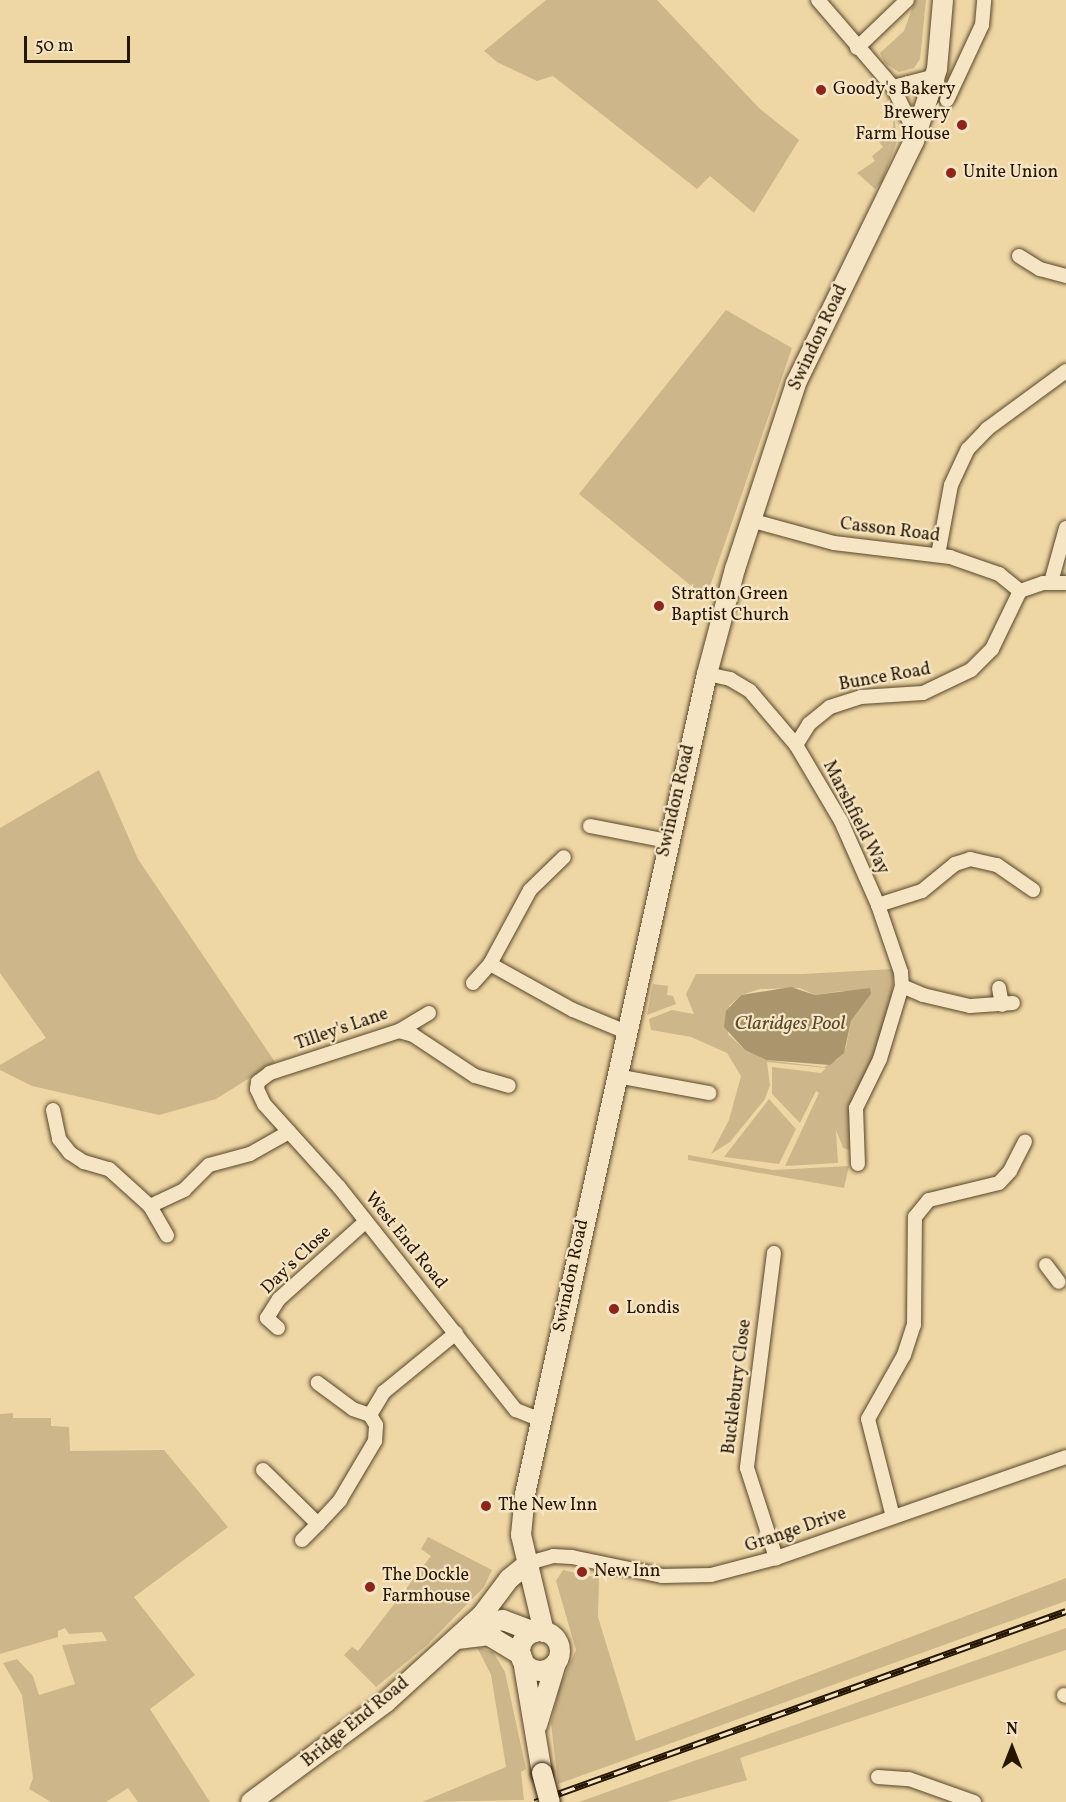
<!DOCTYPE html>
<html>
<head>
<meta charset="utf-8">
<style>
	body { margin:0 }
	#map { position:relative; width:1066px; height:1802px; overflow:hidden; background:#efd7a5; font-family:Vollkorn,serif }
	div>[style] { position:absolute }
	.green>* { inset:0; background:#cdb689 }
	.water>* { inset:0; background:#ab956d }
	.roads { filter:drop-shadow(0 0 2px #584629) drop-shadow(0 0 2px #584629) }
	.minor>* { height:14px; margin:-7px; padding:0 7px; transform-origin:7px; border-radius:7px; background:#f5e5c4 }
	.secondary>* { height:20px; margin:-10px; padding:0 10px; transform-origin:10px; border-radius:10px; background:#f5e5c4 }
	.secondary>.ring { margin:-10px; padding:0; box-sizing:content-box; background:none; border:20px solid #f5e5c4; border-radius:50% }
	.rail>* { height:7px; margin-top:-3.5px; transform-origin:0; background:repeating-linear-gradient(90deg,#f5e5c4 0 14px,#261600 0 28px); box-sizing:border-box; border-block:2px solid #261600 }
	.bridges { filter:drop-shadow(0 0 2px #261600) drop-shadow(0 0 2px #261600) }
	.secondary-bridge>* { height:20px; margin:-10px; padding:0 10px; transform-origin:10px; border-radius:10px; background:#f5e5c4 }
	.dots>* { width:16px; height:16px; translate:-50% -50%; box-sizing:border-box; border:3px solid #f5e5c4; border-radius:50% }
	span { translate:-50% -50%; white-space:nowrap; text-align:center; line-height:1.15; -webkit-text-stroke:4.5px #f5e5c4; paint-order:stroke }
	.poi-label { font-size:18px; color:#261600 }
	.left { translate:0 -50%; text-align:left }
	.right { translate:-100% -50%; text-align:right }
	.street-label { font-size:18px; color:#261600 }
	.water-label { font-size:20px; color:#5b492c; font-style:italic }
	.north { position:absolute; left:982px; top:1718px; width:60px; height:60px; -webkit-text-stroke:4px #f5e5c4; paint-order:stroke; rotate:0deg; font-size:16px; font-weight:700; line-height:24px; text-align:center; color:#261600 }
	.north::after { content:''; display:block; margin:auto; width:21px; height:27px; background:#261600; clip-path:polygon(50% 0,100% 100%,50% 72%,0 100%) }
	.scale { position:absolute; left:24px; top:36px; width:106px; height:27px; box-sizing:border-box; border:3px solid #261600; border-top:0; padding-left:8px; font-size:18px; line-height:21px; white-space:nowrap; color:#261600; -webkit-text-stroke:4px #f5e5c4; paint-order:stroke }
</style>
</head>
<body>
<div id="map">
	<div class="green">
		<i style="clip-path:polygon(546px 0,657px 0,759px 108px,799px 140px,754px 213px,710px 176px,697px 189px,553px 76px,537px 81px,497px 62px,484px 51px)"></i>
		<i style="clip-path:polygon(915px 0,926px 0,920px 59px,914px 68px,899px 72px,885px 63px,880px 53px,904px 31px)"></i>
		<i style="clip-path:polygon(894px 113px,897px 141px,882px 182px,875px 189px,857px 173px,875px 161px,872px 156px,883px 147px,877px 139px,893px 127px)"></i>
		<i style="clip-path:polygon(726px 310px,792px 348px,706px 598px,579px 494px)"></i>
		<i style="clip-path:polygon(99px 770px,138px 859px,275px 1062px,216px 1099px,159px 1115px,32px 1086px,0 1070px,0 1065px,46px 1038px,0 973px,0 828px)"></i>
		<i style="clip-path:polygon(evenodd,893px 969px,892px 1004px,850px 1131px,849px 1150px,843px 1148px,836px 1130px,838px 1163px,785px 1166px,819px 1093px,816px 1091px,800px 1123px,772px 1094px,772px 1067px,821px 1073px,826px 1068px,767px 1062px,770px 1085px,765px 1099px,730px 1142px,711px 1154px,729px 1120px,741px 1076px,727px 1053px,691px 1037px,651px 1030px,649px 1019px,672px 1010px,694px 1014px,686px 994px,696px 974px,803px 974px,893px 969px,800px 988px,815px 995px,842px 991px,871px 994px,851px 1021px,846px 1047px,838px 1059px,824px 1067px,766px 1060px,745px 1050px,728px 1034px,729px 1006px,741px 995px,760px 989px,800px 988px)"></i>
		<i style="clip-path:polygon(653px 984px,668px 986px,667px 995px,673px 996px,676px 1004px,647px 1015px)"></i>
		<i style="clip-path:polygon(769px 1099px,796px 1129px,779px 1164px,724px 1157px)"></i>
		<i style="clip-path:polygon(688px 1155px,773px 1170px,849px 1166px,844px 1188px,688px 1160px)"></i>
		<i style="clip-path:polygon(13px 1413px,13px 1418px,51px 1418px,51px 1426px,69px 1427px,70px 1451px,164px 1450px,228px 1527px,134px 1597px,195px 1675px,150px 1709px,210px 1802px,138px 1802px,128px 1788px,106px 1802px,51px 1802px,29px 1789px,33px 1778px,22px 1695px,3px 1663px,17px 1659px,33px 1676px,39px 1695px,75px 1684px,62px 1645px,107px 1641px,102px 1632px,69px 1634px,65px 1628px,58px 1631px,58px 1637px,0 1654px,0 1414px)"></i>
		<i style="clip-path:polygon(428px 1537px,492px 1570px,484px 1587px,426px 1646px,376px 1687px,344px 1655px,352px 1647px,358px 1651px,431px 1556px,421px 1549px)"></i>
		<i style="clip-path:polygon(563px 1570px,599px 1578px,598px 1617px,636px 1741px,1066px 1578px,1066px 1601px,558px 1784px,551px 1723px,560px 1686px,576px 1650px,556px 1581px)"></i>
		<i style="clip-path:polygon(1066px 1628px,1066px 1650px,740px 1758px,747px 1780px,667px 1802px,579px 1802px)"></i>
		<i style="clip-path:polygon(477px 1647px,493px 1652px,505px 1672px,526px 1769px,521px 1772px,524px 1800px,422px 1802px,506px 1767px,491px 1675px)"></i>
	</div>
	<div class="water">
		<i style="clip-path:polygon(791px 987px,815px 995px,870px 988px,871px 994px,851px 1021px,844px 1053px,830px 1065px,766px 1060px,745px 1050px,724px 1027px,726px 1011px,741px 995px)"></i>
	</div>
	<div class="roads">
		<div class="minor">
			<i style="left:818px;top:0;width:115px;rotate:49.2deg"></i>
			<i style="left:893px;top:87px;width:53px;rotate:64.4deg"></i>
			<i style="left:857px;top:48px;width:69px;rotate:-43.8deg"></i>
			<i style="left:893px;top:87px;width:44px;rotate:-14.3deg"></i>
			<i style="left:947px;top:100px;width:83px;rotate:-65deg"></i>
			<i style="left:982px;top:25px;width:25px;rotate:-85deg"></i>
			<i style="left:1019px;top:256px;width:25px;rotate:32deg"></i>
			<i style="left:1040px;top:269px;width:27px;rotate:15deg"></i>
			<i style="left:750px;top:520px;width:87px;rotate:15.3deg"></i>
			<i style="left:834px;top:543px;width:117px;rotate:6.9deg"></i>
			<i style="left:950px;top:557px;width:52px;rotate:19.1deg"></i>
			<i style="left:999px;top:574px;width:27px;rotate:39deg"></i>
			<i style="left:938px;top:555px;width:71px;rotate:-79.5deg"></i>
			<i style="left:951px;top:485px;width:40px;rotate:-65deg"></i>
			<i style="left:968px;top:449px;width:28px;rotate:-46deg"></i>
			<i style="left:987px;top:429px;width:98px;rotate:-36.3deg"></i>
			<i style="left:1051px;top:582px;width:56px;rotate:-74.5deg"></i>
			<i style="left:1020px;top:591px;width:24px;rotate:-19deg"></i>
			<i style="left:1043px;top:583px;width:23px"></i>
			<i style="left:707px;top:674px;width:24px;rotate:12deg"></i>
			<i style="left:730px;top:679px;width:23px;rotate:31deg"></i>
			<i style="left:750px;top:691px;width:71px;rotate:49.6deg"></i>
			<i style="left:796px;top:745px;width:88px;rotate:59.4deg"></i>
			<i style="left:841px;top:821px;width:92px;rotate:66.2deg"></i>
			<i style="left:878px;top:905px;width:71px;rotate:71.1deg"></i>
			<i style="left:901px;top:972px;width:14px;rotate:86deg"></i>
			<i style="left:902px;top:986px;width:76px;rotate:106.8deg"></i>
			<i style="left:880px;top:1059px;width:55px;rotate:116.1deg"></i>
			<i style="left:856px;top:1108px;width:56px;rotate:88deg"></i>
			<i style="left:796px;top:745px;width:25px;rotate:-58deg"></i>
			<i style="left:809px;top:724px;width:27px;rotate:-39deg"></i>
			<i style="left:830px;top:707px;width:33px;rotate:-18deg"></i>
			<i style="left:861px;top:697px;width:62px;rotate:-3.7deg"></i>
			<i style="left:923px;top:693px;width:53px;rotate:-25.6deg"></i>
			<i style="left:971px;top:670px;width:30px;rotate:-45deg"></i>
			<i style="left:992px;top:649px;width:64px;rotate:-64.2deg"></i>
			<i style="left:590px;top:826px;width:79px;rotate:10.9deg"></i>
			<i style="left:878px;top:905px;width:46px;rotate:-17.7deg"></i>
			<i style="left:922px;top:891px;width:43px;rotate:-39.3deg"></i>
			<i style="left:955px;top:864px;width:16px;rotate:-18deg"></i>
			<i style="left:970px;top:859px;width:28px;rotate:13deg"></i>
			<i style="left:997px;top:865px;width:44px;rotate:34.8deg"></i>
			<i style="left:490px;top:964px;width:95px;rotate:29deg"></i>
			<i style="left:573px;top:1010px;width:57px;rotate:22.5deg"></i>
			<i style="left:473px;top:983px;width:25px;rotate:-48deg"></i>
			<i style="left:490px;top:964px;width:84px;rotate:-61.6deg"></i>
			<i style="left:530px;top:890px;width:47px;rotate:-44.1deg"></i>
			<i style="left:902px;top:986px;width:23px;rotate:23deg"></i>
			<i style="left:923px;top:995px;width:48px;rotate:13.2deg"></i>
			<i style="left:970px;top:1006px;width:43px;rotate:-4deg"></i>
			<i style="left:999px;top:988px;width:17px;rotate:80deg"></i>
			<i style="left:429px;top:1013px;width:35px;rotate:149deg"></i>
			<i style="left:399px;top:1031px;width:136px;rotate:162deg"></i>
			<i style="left:270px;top:1073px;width:15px;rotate:143deg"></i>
			<i style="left:258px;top:1082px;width:7px;rotate:98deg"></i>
			<i style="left:257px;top:1089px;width:17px;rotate:65deg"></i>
			<i style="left:264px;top:1104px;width:112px;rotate:47.9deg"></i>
			<i style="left:339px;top:1187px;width:285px;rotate:51.6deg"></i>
			<i style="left:516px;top:1410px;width:27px;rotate:22deg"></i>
			<i style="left:399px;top:1031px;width:15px;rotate:16deg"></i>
			<i style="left:413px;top:1035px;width:74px;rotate:33.5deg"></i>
			<i style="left:475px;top:1076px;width:35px;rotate:16deg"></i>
			<i style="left:616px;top:1076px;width:95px;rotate:10.4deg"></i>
			<i style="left:53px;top:1110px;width:30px;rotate:78deg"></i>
			<i style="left:59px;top:1139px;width:18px;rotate:52deg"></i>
			<i style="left:70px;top:1153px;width:17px;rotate:33deg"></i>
			<i style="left:84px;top:1162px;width:26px;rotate:16deg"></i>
			<i style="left:109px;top:1169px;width:55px;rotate:42.1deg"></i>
			<i style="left:150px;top:1206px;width:34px;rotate:60deg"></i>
			<i style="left:150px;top:1206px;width:38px;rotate:-25deg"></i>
			<i style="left:184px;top:1190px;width:35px;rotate:-45deg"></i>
			<i style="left:209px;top:1165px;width:42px;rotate:-15deg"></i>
			<i style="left:250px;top:1154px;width:45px;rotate:-29.4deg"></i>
			<i style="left:774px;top:1253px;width:217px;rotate:97.2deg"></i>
			<i style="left:747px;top:1468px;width:95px;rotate:72.1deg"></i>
			<i style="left:1046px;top:1265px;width:21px;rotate:53deg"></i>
			<i style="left:278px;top:1328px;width:15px;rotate:-138deg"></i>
			<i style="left:267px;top:1318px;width:22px;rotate:-58deg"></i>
			<i style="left:279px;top:1299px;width:115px;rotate:-41.8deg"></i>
			<i style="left:370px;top:1415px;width:27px;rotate:-59deg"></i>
			<i style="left:384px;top:1392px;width:93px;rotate:-39.3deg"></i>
			<i style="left:263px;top:1470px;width:77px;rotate:44.5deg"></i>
			<i style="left:318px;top:1524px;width:33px;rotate:-47deg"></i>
			<i style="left:340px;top:1500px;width:69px;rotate:-59.3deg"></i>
			<i style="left:375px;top:1441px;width:16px;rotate:-86deg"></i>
			<i style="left:376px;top:1425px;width:12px;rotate:-121deg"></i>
			<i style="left:370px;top:1415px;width:18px;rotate:-161deg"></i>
			<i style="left:353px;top:1409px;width:44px;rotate:-143.4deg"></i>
			<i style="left:893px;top:1517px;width:101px;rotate:-104.3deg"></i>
			<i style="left:868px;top:1419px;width:73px;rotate:-60.6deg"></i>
			<i style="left:904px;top:1355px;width:32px;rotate:-72deg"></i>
			<i style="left:914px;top:1325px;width:108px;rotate:-89.5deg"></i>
			<i style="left:915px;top:1217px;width:22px;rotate:-51deg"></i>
			<i style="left:929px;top:1200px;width:72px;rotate:-13.7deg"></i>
			<i style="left:999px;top:1183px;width:16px;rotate:-47deg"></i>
			<i style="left:1010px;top:1171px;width:33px;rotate:-63deg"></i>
			<i style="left:302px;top:1540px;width:23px;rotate:-45deg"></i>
			<i style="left:529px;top:1563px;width:25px;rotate:-16deg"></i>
			<i style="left:553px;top:1556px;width:19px;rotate:3deg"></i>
			<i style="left:572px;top:1557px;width:92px;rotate:11.9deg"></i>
			<i style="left:662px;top:1576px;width:49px;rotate:-1.2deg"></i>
			<i style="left:711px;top:1575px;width:67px;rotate:-14.7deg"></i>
			<i style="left:776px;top:1558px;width:307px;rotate:-19.2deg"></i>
			<i style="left:1064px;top:1695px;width:2px;rotate:27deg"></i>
			<i style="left:878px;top:1777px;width:31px;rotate:4deg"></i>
			<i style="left:909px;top:1779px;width:69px;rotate:19.5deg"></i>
		</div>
		<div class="secondary">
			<i style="left:472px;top:1624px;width:31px;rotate:-7deg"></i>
			<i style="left:503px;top:1620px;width:34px;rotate:21deg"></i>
			<i class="ring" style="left:520px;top:1631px;width:20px;height:20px"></i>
			<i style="left:544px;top:1632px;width:100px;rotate:-103.3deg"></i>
			<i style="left:521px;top:1535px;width:41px;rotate:-84.4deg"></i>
			<i style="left:525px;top:1494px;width:840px;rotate:-77.49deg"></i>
			<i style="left:707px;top:674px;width:109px;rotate:-75.1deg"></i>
			<i style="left:735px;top:569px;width:196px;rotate:-71.8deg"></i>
			<i style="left:796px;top:383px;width:269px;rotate:-64deg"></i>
			<i style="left:914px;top:141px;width:76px;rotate:-72.3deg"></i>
			<i style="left:937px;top:69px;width:69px;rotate:-85deg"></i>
			<i style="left:457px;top:1639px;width:31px;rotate:-7deg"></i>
			<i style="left:488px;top:1635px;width:39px;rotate:31deg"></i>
			<i style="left:523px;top:1660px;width:115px;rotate:80.5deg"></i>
			<i style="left:537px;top:1725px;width:65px;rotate:-73deg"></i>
			<i style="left:251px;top:1802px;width:168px;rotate:-36.5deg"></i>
			<i style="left:386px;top:1702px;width:130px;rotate:-42.2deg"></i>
			<i style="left:482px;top:1615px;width:45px;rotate:-53.1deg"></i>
			<i style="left:509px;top:1579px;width:26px;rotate:-39deg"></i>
		</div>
	</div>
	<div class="rail">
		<i style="left:535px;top:1802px;width:564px;rotate:-19.78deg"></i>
	</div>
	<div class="bridges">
		<div class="secondary-bridge">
			<i style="left:542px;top:1773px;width:30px;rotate:75deg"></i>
		</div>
	</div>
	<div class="dots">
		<i style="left:821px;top:90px;background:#8f2418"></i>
		<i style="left:962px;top:125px;background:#8f2418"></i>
		<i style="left:951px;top:173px;background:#8f2418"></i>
		<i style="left:659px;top:606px;background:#8f2418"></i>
		<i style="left:614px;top:1309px;background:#8f2418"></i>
		<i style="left:486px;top:1506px;background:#8f2418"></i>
		<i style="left:582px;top:1572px;background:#8f2418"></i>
		<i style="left:370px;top:1587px;background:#8f2418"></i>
	</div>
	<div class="poi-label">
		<span class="left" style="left:833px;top:90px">Goody's Bakery</span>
		<span class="right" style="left:950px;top:125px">Brewery<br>Farm House</span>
		<span class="left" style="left:963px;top:173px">Unite Union</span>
		<span class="left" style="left:671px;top:606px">Stratton Green<br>Baptist Church</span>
		<span class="left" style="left:626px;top:1309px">Londis</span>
		<span class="left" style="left:498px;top:1506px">The New Inn</span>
		<span class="left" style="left:594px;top:1572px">New Inn</span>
		<span class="left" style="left:382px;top:1587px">The Dockle<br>Farmhouse</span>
	</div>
	<div class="street-label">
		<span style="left:819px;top:338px;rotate:-65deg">Swindon Road</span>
		<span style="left:890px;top:531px;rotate:7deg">Casson Road</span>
		<span style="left:885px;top:678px;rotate:-10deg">Bunce Road</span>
		<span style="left:677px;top:801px;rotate:-77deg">Swindon Road</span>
		<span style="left:855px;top:818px;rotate:63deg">Marshfield Way</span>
		<span style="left:342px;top:1030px;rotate:-19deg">Tilley's Lane</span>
		<span style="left:405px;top:1241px;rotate:51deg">West End Road</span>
		<span style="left:297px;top:1261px;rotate:-44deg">Day's Close</span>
		<span style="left:572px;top:1276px;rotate:-78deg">Swindon Road</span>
		<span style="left:738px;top:1387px;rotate:-83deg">Bucklebury Close</span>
		<span style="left:796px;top:1531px;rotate:-19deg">Grange Drive</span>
		<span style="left:356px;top:1723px;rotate:-39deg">Bridge End Road</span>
	</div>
	<div class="water-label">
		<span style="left:790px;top:1024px">Claridges Pool</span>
	</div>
	<div class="north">N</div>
	<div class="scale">50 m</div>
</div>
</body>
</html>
